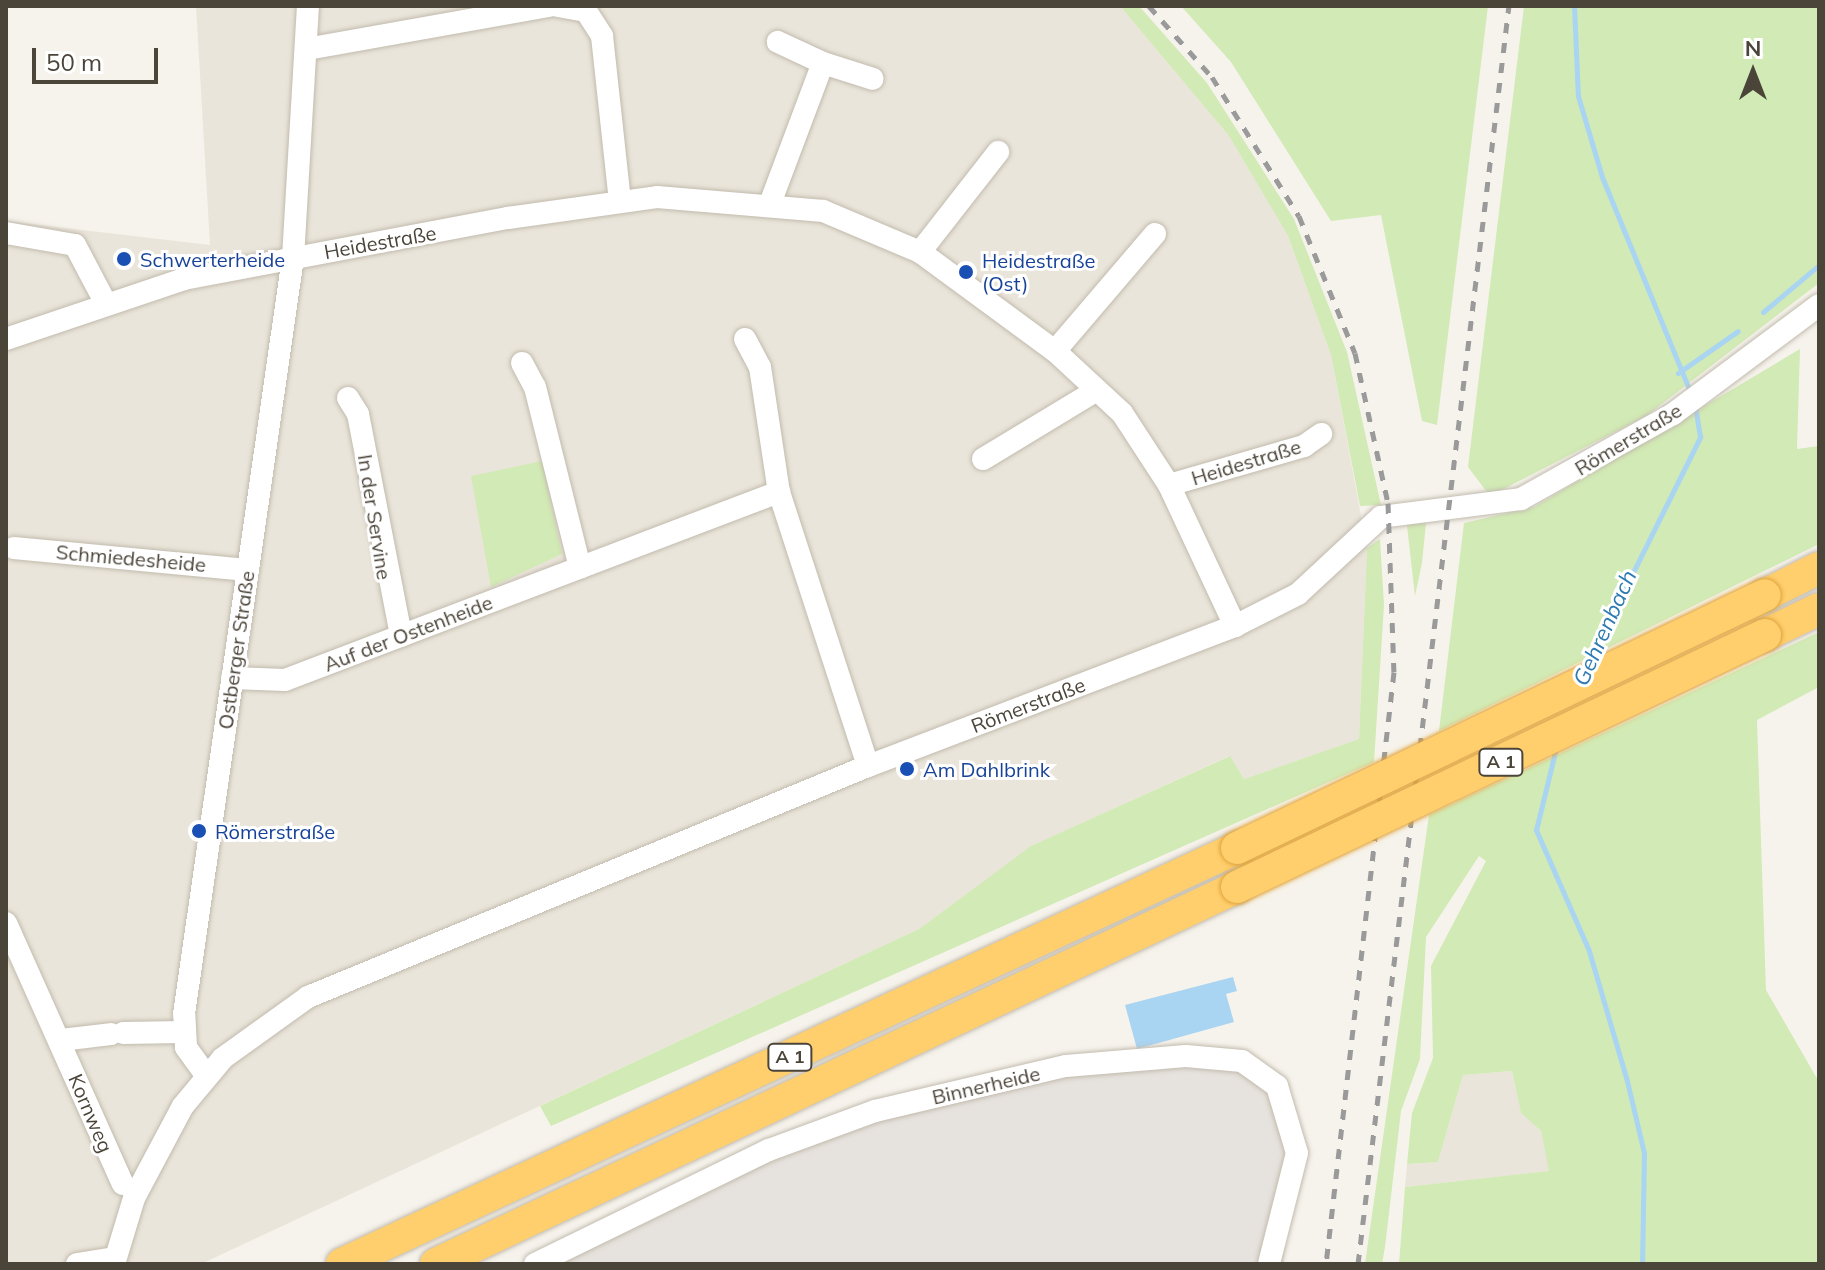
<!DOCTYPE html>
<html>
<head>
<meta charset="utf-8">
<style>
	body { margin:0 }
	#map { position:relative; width:1825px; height:1270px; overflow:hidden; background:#f6f3ec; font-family:Mulish,sans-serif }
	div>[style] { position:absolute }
	.residential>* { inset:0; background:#eae5da }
	.industrial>* { inset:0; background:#e6e2dd }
	.green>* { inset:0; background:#d2eab5 }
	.water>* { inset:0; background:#a9d4f2 }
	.stream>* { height:5px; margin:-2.5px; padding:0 2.5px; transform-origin:2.5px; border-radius:2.5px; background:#a9d4f2 }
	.roads { filter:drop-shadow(0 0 2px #c2bbae) drop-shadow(0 0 2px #c2bbae) }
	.minor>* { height:22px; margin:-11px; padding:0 11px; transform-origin:11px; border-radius:11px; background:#fff }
	.highway>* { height:32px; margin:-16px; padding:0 16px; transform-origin:16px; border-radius:16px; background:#ffcf6e }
	.rail>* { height:5px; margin-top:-2.5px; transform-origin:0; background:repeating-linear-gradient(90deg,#9a9a9a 0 10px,transparent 0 20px) }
	.bridges { filter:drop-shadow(0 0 2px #e0a43c) drop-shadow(0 0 2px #e0a43c) }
	.highway-bridge>* { height:32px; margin:-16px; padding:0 16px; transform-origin:16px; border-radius:16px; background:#ffcf6e }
	.dots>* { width:22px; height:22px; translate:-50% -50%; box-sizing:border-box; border:4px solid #fff; border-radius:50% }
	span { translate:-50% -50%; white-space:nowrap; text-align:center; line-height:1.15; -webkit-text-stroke:6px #fff; paint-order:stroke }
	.shield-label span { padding:2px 6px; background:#fff; border:2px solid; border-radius:6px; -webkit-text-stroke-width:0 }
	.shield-label { font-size:18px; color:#4b4439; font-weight:700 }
	.street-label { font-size:20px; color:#4b4439 }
	.transit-label { font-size:20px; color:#164399 }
	.left { translate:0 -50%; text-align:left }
	.water-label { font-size:22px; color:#2e7ab2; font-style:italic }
	.frame { position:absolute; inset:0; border:8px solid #4b4439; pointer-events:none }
	.north { position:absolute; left:1713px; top:32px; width:80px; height:80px; -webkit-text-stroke:6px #fff; paint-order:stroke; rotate:0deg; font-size:22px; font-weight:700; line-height:32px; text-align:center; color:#4b4439 }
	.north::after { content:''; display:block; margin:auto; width:28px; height:36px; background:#4b4439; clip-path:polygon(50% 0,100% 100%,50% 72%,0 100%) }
	.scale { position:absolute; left:32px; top:48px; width:126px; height:36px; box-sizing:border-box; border:4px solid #4b4439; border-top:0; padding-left:10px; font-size:24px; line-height:28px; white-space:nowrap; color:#4b4439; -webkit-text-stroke:6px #fff; paint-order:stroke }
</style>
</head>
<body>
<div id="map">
	<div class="residential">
		<i style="clip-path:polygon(196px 6px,1120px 6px,1229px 136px,1288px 236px,1331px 355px,1367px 548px,1359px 739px,1244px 779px,1229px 756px,1032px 846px,919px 929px,201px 1264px,6px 1264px,6px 221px,210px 245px)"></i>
		<i style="clip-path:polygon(1512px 1071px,1521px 1112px,1541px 1131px,1550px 1171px,1405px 1187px,1407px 1164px,1438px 1162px,1463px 1075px)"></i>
	</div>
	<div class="industrial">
		<i style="clip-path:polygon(1087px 1061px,1265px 1065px,1296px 1145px,1283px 1264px,553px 1264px,817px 1139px)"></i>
	</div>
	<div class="green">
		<i style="clip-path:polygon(1120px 6px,1139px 6px,1207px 83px,1294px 219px,1347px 352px,1381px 505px,1360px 506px,1331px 355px,1288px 236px,1229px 136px)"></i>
		<i style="clip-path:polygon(1181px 6px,1488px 6px,1437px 425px,1422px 421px,1381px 215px,1331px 221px,1231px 62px)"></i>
		<i style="clip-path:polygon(1524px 6px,1819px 6px,1819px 283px,1646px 416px,1490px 496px,1468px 467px)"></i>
		<i style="clip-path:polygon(1800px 349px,1797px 449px,1819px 446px,1819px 544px,1439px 731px,1464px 523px,1534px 507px)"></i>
		<i style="clip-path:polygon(542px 461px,562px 554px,491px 587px,471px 476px)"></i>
		<i style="clip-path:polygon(1427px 513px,1422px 563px,1415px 596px,1406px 517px)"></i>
		<i style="clip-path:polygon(1380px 539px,1384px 605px,1374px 762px,551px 1126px,540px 1106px,919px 929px,1031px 846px,1230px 756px,1244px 779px,1359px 739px,1367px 548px)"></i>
		<i style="clip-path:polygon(1819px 632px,1819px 687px,1757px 720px,1766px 990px,1819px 1082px,1819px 1264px,1399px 1264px,1405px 1187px,1549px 1171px,1541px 1131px,1521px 1113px,1512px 1071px,1463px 1075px,1438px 1162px,1407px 1164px,1412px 1113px,1433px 1058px,1431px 966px,1486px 861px,1479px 856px,1426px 937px,1420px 1059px,1401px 1111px,1385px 1247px,1382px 1264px,1365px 1264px,1429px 815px)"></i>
	</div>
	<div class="water">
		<i style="clip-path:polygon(1233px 977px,1237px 991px,1226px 994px,1234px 1022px,1137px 1049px,1125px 1005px)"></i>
	</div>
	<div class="stream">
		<i style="left:1574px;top:6px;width:90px;rotate:87.5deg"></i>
		<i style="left:1578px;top:96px;width:84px;rotate:73.5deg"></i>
		<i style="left:1602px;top:177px;width:232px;rotate:67.7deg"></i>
		<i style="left:1763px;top:312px;width:73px;rotate:-40deg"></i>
		<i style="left:1678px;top:373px;width:73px;rotate:-35deg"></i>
		<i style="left:1586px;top:667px;width:257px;rotate:-63.6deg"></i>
		<i style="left:1700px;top:437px;width:32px;rotate:-99deg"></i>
		<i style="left:1556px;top:748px;width:84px;rotate:103.7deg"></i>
		<i style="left:1536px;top:830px;width:132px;rotate:66.3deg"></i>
		<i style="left:1589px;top:951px;width:135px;rotate:73.7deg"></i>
		<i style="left:1627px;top:1081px;width:74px;rotate:76.7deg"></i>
		<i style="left:1644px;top:1153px;width:111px;rotate:91deg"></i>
	</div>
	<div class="roads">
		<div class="minor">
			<i style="left:558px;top:6px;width:28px;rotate:10deg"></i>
			<i style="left:586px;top:11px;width:30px;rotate:57deg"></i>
			<i style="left:602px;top:36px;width:167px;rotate:83.8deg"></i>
			<i style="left:307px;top:49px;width:246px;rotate:-10.1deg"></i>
			<i style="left:823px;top:63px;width:52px;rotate:17.7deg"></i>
			<i style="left:771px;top:201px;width:147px;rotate:-69.4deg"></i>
			<i style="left:823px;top:63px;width:50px;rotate:-155deg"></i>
			<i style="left:6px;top:233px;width:70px;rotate:9.9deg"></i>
			<i style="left:75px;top:245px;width:64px;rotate:62.2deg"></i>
			<i style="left:920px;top:252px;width:127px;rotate:-52deg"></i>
			<i style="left:6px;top:339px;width:188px;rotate:-18.6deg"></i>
			<i style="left:184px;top:279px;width:330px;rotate:-10.7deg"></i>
			<i style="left:508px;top:218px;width:150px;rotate:-8deg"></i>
			<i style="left:657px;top:197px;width:167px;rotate:4.8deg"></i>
			<i style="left:823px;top:211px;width:105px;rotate:22.9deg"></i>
			<i style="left:920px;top:252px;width:167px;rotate:36.3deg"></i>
			<i style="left:1055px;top:351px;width:91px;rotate:42.8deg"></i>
			<i style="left:1122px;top:413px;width:86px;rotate:56.9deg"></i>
			<i style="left:1169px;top:485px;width:156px;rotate:64.9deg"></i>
			<i style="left:745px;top:339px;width:32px;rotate:62deg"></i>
			<i style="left:760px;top:367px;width:126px;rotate:81.4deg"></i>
			<i style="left:779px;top:492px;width:288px;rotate:72deg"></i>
			<i style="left:1055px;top:351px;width:154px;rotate:-49.5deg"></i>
			<i style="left:522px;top:363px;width:27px;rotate:62deg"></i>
			<i style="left:535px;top:387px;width:186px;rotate:76deg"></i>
			<i style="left:348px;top:398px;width:19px;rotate:58deg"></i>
			<i style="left:358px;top:414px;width:226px;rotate:79deg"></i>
			<i style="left:983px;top:459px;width:133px;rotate:-31.2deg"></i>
			<i style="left:1169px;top:485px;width:141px;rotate:-16.1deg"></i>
			<i style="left:1304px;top:446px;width:21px;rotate:-35deg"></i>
			<i style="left:14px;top:548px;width:234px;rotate:5.4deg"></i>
			<i style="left:232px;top:678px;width:53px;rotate:2.2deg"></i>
			<i style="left:285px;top:680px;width:529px;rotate:-20.84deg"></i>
			<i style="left:6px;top:923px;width:286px;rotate:65.9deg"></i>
			<i style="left:123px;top:1033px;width:60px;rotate:-1deg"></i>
			<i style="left:61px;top:1040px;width:50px;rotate:-6.8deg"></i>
			<i style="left:206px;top:1075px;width:34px;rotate:-126deg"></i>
			<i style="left:186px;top:1047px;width:33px;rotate:-93deg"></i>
			<i style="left:184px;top:1014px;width:764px;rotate:-81.8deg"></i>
			<i style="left:293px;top:258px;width:252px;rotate:-86.6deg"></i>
			<i style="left:77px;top:1264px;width:38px;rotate:-9deg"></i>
			<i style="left:114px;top:1264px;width:69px;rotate:-73.1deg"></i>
			<i style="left:134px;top:1198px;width:104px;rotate:-62deg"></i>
			<i style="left:183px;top:1106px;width:62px;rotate:-50.2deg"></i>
			<i style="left:223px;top:1058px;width:105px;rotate:-35.7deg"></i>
			<i style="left:308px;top:997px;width:606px;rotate:-22.42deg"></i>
			<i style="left:868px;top:766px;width:393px;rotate:-20.9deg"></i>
			<i style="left:1235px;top:626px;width:71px;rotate:-26.9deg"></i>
			<i style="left:1298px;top:594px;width:113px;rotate:-42.9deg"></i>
			<i style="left:1381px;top:517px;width:141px;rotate:-7.3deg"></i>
			<i style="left:1521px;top:499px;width:174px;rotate:-29.2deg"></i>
			<i style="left:1673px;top:414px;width:182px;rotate:-36.7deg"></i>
			<i style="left:535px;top:1264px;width:260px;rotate:-26deg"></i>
			<i style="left:769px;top:1150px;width:113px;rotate:-20.2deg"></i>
			<i style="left:875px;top:1111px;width:196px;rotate:-13.3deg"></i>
			<i style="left:1066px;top:1066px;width:120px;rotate:-4.8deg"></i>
			<i style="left:1186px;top:1056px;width:56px;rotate:5.1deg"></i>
			<i style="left:1242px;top:1061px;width:43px;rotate:35.5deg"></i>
			<i style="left:1277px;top:1086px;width:70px;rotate:73.4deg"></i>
			<i style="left:1297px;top:1153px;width:114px;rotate:104.2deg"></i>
		</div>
		<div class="highway">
			<i style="left:1765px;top:595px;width:60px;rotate:-26.6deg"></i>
			<i style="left:1765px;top:635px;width:60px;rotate:-25.7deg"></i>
			<i style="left:342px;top:1264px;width:987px;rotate:-24.93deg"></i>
			<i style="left:436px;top:1264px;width:885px;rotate:-25.2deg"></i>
		</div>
	</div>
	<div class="rail">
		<i style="left:1149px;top:6px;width:95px;rotate:48.4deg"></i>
		<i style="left:1212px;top:77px;width:164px;rotate:58deg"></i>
		<i style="left:1299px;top:216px;width:148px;rotate:67.8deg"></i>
		<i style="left:1355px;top:353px;width:154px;rotate:77.6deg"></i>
		<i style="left:1388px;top:503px;width:169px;rotate:88deg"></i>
		<i style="left:1394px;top:672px;width:596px;rotate:96.55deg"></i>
		<i style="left:1358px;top:1264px;width:1267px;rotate:-83.16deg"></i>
	</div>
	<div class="bridges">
		<div class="highway-bridge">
			<i style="left:1237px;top:848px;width:585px;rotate:-25.6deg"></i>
			<i style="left:1237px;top:887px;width:585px;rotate:-25.51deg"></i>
		</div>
	</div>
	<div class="dots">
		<i style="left:124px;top:259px;background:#1a4fb4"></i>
		<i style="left:966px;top:272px;background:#1a4fb4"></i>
		<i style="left:907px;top:769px;background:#1a4fb4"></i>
		<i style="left:199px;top:831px;background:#1a4fb4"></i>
	</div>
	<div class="shield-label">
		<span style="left:1501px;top:762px">A 1</span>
		<span style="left:790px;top:1057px">A 1</span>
	</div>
	<div class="street-label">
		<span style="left:380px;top:242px;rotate:-10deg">Heidestraße</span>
		<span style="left:1628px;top:439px;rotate:-31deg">Römerstraße</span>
		<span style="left:1246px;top:462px;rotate:-17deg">Heidestraße</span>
		<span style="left:375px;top:517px;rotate:81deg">In der Servine</span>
		<span style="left:131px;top:558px;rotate:5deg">Schmiedesheide</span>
		<span style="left:408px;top:633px;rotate:-21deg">Auf der Ostenheide</span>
		<span style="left:236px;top:650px;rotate:-82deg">Ostberger Straße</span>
		<span style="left:1028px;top:705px;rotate:-21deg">Römerstraße</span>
		<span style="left:986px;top:1085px;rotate:-13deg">Binnerheide</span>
		<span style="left:91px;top:1113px;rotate:67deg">Kornweg</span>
	</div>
	<div class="transit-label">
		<span class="left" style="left:140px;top:259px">Schwerterheide</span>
		<span class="left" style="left:982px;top:272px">Heidestraße<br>(Ost)</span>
		<span class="left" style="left:923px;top:769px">Am Dahlbrink</span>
		<span class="left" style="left:215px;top:831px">Römerstraße</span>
	</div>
	<div class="water-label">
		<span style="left:1605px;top:628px;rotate:-66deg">Gehrenbach</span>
	</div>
	<div class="frame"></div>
	<div class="north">N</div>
	<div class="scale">50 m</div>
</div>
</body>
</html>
